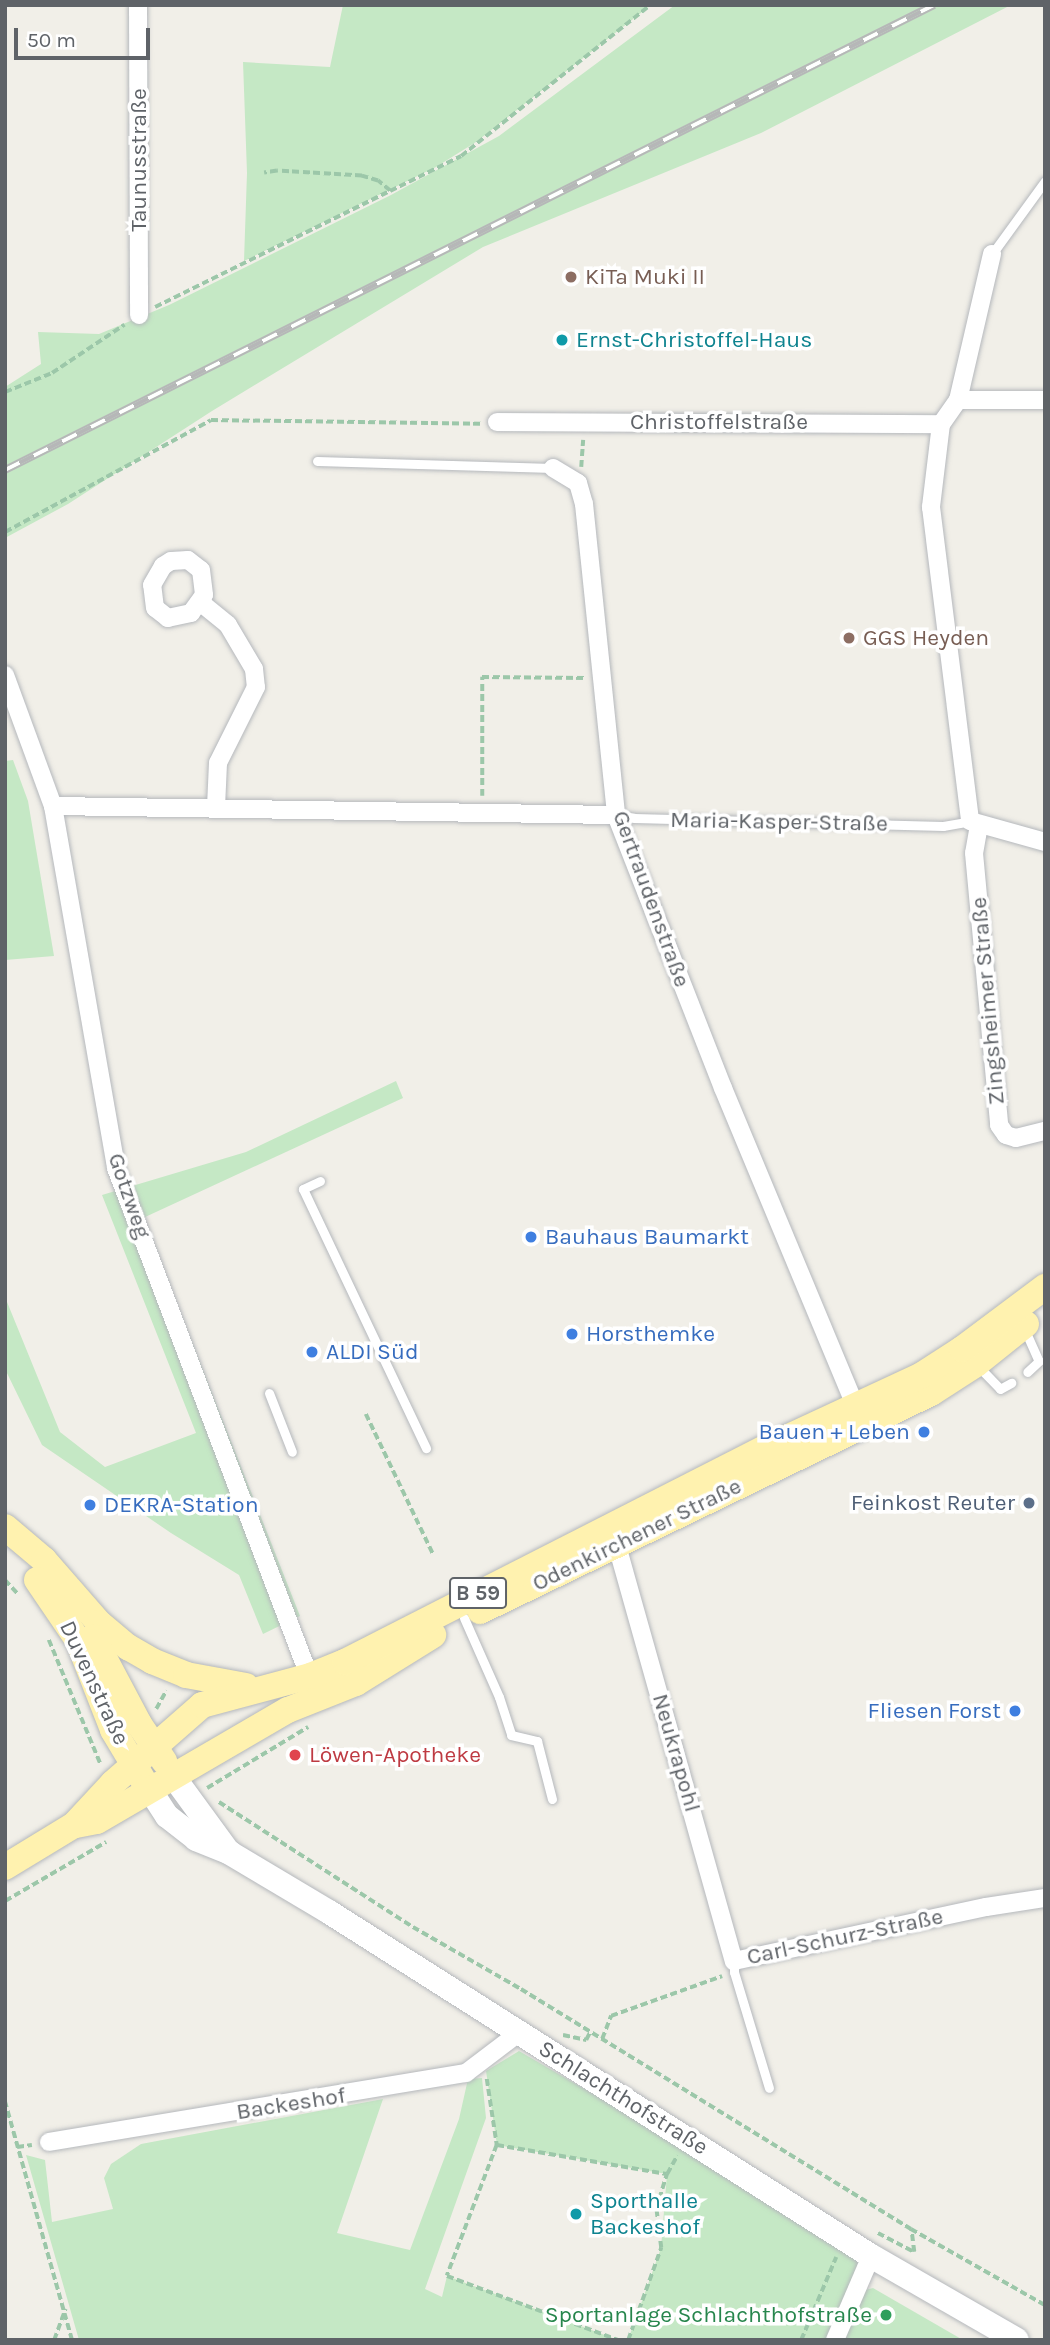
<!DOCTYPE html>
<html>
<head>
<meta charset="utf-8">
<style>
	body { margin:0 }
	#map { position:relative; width:1050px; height:2345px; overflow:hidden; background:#f1efe8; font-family:Karla,sans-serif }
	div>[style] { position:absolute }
	.green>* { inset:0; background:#c5e8c5 }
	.path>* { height:3.5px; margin-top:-1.75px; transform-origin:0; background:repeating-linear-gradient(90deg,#9cc7a9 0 7px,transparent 0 10.5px) }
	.roads { filter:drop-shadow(0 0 2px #b5b8bc) drop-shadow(0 0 2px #b5b8bc) }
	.lane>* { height:9px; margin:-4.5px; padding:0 4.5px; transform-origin:4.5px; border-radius:4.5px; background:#fff }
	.street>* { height:18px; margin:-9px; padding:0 9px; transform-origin:9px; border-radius:9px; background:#fff }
	.secondary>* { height:24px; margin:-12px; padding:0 12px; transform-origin:12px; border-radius:12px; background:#fff }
	.primary>* { height:26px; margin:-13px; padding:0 13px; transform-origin:13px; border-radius:13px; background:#fff2af }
	.rail>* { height:8px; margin-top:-4px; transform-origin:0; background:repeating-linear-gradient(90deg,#fff 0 16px,#b6b7b8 0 32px); box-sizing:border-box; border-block:2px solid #b6b7b8 }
	.dots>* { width:19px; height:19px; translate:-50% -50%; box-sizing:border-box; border:4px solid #fff; border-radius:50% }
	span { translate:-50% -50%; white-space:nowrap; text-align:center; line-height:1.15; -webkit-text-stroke:7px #fff; paint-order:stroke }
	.shield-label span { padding:2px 5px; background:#fff; border:2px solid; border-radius:5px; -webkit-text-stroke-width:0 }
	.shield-label { font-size:21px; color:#5f6368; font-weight:700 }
	.street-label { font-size:23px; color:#5f6368 }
	.education-label { font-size:23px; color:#785e54 }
	.left { translate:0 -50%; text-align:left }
	.culture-label { font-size:23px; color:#0d838f }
	.shop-label { font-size:23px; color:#366cbe }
	.right { translate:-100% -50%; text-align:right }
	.service-label { font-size:23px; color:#4e5e75 }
	.health-label { font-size:23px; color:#be3a42 }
	.leisure-label { font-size:23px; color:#27864d }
	.frame { position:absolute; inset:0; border:7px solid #5f6368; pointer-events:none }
	.scale { position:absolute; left:14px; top:28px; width:136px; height:32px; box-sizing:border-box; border:4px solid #5f6368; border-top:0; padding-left:9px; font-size:21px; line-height:24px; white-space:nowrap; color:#5f6368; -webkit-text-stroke:5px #fff; paint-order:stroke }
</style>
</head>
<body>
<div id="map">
	<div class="green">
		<i style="clip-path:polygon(343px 5px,646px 6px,651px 5px,476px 142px,436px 167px,244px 261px,247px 173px,243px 62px,330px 67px)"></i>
		<i style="clip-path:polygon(675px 5px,1011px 5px,761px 133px,483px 247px,212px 411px,68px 504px,5px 538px,5px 387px,41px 364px,38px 332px,99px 334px,169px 305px,391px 195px,499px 136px)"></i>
		<i style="clip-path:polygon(13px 760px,28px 801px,54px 956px,5px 960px,5px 761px)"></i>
		<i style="clip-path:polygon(396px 1081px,403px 1098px,143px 1218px,300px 1616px,263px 1634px,239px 1575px,171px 1533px,42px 1445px,5px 1369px,5px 1297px,60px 1432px,105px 1467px,196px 1433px,102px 1195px,246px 1152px)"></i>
		<i style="clip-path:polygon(519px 2051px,865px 2252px,826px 2340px,628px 2340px,661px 2248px,667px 2174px,497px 2145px,486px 2071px)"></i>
		<i style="clip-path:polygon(482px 2078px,486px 2118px,425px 2289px,442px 2297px,447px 2276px,618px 2340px,79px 2340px,26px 2155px,45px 2160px,52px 2222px,113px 2209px,104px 2178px,111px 2164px,141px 2144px,383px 2099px,337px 2233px,410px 2250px,459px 2119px,468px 2079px)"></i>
		<i style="clip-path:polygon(873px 2288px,963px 2340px,842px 2340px,861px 2291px)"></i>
	</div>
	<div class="path">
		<i style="left:390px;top:191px;width:79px;rotate:-26.2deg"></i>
		<i style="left:461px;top:156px;width:242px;rotate:-38.6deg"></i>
		<i style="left:155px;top:307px;width:262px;rotate:-26.3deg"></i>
		<i style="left:390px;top:191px;width:16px;rotate:-140deg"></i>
		<i style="left:378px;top:181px;width:17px;rotate:-163deg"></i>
		<i style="left:362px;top:176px;width:85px;rotate:-176.6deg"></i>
		<i style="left:277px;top:171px;width:13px;rotate:171deg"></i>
		<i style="left:5px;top:392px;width:51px;rotate:-22deg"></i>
		<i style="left:52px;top:373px;width:87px;rotate:-33.7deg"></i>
		<i style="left:581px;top:467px;width:27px;rotate:-86deg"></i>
		<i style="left:5px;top:532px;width:234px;rotate:-28.5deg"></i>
		<i style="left:211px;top:420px;width:270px;rotate:0.8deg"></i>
		<i style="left:482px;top:796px;width:119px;rotate:-90deg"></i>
		<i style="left:482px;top:677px;width:104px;rotate:0.6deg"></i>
		<i style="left:366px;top:1414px;width:155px;rotate:64.4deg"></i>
		<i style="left:5px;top:1580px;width:19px;rotate:47deg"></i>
		<i style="left:49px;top:1640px;width:135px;rotate:67.4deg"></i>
		<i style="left:156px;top:1709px;width:21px;rotate:-61deg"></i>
		<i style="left:207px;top:1788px;width:118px;rotate:-31.1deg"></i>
		<i style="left:219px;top:1802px;width:231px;rotate:32.8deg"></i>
		<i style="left:413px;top:1927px;width:125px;rotate:29.9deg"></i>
		<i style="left:521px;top:1989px;width:458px;rotate:31.6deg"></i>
		<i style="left:911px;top:2229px;width:154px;rotate:29.6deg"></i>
		<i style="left:5px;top:1901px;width:117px;rotate:-30.3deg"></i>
		<i style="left:563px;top:2035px;width:24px;rotate:12deg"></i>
		<i style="left:586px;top:2040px;width:9px;rotate:-63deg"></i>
		<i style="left:602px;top:2039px;width:25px;rotate:-69deg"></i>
		<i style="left:611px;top:2016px;width:118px;rotate:-19.8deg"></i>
		<i style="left:487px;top:2079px;width:67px;rotate:81.4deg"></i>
		<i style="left:497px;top:2145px;width:140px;rotate:110.9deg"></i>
		<i style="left:447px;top:2276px;width:183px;rotate:20.5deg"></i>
		<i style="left:5px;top:2101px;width:248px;rotate:74.3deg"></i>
		<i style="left:497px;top:2145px;width:172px;rotate:9.7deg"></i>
		<i style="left:17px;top:2147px;width:15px;rotate:-8deg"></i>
		<i style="left:878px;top:2233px;width:41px;rotate:27.8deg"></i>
		<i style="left:914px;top:2252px;width:23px;rotate:-97deg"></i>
		<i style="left:54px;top:2340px;width:33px;rotate:-70deg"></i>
		<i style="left:628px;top:2340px;width:98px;rotate:-70.3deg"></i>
		<i style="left:661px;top:2248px;width:39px;rotate:-97deg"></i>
		<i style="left:656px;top:2209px;width:37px;rotate:-73deg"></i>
		<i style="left:667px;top:2174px;width:21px;rotate:-61deg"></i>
		<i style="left:801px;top:2340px;width:90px;rotate:-67.1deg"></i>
	</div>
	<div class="roads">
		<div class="lane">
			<i style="left:992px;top:254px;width:90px;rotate:-54deg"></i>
			<i style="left:317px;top:461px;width:236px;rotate:1.7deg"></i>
			<i style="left:616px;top:815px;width:18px;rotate:9deg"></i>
			<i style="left:634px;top:818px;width:309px;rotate:1.5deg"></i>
			<i style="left:943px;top:826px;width:27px;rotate:-10deg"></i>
			<i style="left:320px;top:1181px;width:19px;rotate:155deg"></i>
			<i style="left:303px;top:1189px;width:287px;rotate:64.6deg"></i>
			<i style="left:1024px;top:1328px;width:36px;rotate:66deg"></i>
			<i style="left:1039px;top:1361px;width:16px;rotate:137deg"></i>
			<i style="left:977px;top:1365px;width:33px;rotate:46deg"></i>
			<i style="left:1000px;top:1389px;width:13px;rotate:-29deg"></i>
			<i style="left:269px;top:1393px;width:63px;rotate:68.7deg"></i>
			<i style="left:464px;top:1618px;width:86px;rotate:66.1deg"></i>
			<i style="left:499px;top:1697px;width:40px;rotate:72deg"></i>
			<i style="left:511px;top:1735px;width:27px;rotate:13deg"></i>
			<i style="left:537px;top:1741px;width:60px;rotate:75.5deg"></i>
			<i style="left:734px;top:1961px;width:11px;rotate:90deg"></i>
			<i style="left:734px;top:1972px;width:121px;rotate:73.2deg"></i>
		</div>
		<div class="street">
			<i style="left:138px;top:5px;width:310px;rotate:89.8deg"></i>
			<i style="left:992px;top:254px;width:150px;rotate:103.1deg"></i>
			<i style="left:958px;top:400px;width:29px;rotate:125deg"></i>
			<i style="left:941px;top:424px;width:84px;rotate:96.9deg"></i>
			<i style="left:931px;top:507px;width:316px;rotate:82.9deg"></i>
			<i style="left:970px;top:821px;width:78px;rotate:15.6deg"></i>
			<i style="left:958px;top:400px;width:87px"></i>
			<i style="left:497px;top:422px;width:444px;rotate:0.3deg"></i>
			<i style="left:553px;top:468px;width:29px;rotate:31deg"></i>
			<i style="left:578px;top:483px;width:22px;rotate:74deg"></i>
			<i style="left:584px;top:504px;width:313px;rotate:84.1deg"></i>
			<i style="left:616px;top:815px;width:293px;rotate:68.6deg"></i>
			<i style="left:723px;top:1088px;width:354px;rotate:67.4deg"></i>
			<i style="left:188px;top:560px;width:16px;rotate:38deg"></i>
			<i style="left:201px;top:570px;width:25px;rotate:83deg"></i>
			<i style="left:204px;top:595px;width:22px;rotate:126deg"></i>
			<i style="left:191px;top:613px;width:24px;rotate:168deg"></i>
			<i style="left:168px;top:618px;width:16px;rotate:-142deg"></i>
			<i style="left:155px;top:608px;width:23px;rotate:-97deg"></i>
			<i style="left:152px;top:585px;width:22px;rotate:-60deg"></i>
			<i style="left:163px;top:566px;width:9px;rotate:-32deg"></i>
			<i style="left:171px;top:561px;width:17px;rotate:-3deg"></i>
			<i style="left:200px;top:602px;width:36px;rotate:39deg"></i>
			<i style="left:228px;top:625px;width:51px;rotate:59.4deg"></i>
			<i style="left:254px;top:669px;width:18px;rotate:84deg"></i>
			<i style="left:256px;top:687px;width:85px;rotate:116.6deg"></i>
			<i style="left:218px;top:763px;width:44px;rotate:92.6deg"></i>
			<i style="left:5px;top:675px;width:140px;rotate:69.9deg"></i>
			<i style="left:53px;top:806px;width:367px;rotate:80.1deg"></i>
			<i style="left:116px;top:1168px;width:554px;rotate:69.18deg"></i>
			<i style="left:53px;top:806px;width:563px;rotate:0.92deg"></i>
			<i style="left:979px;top:825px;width:28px;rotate:100deg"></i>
			<i style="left:974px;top:853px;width:273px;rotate:84.7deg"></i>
			<i style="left:999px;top:1125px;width:12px;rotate:55deg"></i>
			<i style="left:1006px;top:1135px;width:10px;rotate:17deg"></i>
			<i style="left:1016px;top:1138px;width:30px;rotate:-14deg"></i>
			<i style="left:614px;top:1535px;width:443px;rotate:74.3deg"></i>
			<i style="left:734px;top:1961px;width:258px;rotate:-12.1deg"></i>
			<i style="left:986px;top:1907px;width:60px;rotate:-8.7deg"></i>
			<i style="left:49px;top:2142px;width:423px;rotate:-9.4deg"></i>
			<i style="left:466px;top:2073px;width:68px;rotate:-37.2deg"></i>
			<i style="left:835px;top:2340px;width:91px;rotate:-66.8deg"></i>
		</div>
		<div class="secondary">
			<i style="left:173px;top:1776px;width:92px;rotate:53.9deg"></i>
			<i style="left:150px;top:1790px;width:31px;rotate:57deg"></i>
			<i style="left:167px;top:1816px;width:37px;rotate:38deg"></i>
			<i style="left:196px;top:1839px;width:37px;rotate:22deg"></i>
			<i style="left:230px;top:1853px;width:115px;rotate:30.8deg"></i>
			<i style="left:329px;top:1912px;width:642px;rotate:32.4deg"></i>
			<i style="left:871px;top:2256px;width:168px;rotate:29.9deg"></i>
		</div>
		<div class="primary">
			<i style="left:5px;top:1527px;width:51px;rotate:40.2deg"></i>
			<i style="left:44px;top:1560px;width:84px;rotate:48.9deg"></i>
			<i style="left:99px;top:1623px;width:38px;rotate:40deg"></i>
			<i style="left:128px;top:1647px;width:28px;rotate:30deg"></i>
			<i style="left:152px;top:1661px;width:37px;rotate:22deg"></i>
			<i style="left:186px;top:1675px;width:61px;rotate:10.4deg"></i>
			<i style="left:37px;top:1580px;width:73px;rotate:55.7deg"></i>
			<i style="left:78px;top:1640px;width:97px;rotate:68.7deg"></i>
			<i style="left:113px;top:1730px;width:58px;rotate:59deg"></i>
			<i style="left:480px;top:1611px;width:501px;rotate:-25.8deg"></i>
			<i style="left:931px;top:1393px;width:54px;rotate:-32.8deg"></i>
			<i style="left:976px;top:1364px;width:64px;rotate:-38.7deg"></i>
			<i style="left:93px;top:1637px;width:98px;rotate:62.1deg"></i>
			<i style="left:139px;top:1724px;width:45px;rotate:56deg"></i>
			<i style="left:76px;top:1825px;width:21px;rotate:-11deg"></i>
			<i style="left:97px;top:1821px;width:221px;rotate:-30.2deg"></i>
			<i style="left:288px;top:1710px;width:73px;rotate:-21.7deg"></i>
			<i style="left:356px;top:1683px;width:91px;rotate:-31.9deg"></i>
			<i style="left:5px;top:1867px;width:81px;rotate:-31.3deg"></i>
			<i style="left:74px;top:1825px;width:57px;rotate:-47.1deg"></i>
			<i style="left:113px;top:1783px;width:118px;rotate:-41.2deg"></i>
			<i style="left:202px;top:1705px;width:112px;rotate:-15deg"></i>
			<i style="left:310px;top:1676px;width:38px;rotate:-22deg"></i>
			<i style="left:345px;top:1662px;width:474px;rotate:-27deg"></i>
			<i style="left:767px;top:1447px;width:171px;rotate:-24.9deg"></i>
			<i style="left:922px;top:1375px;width:48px;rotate:-33deg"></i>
			<i style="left:962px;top:1349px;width:104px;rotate:-36.8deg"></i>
		</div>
	</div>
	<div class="rail">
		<i style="left:5px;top:470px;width:1039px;rotate:-26.59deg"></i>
	</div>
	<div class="dots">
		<i style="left:571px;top:277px;background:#8d6e63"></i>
		<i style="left:562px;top:340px;background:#0f9aa8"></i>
		<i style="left:849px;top:638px;background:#8d6e63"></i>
		<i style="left:531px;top:1237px;background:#3f7fe0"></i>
		<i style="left:572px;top:1334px;background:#3f7fe0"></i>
		<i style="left:312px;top:1352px;background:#3f7fe0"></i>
		<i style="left:924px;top:1432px;background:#3f7fe0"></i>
		<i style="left:1029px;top:1503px;background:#5c6f8a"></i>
		<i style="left:90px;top:1505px;background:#3f7fe0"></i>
		<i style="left:1015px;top:1711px;background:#3f7fe0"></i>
		<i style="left:295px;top:1755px;background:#e0444e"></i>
		<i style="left:576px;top:2214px;background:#0f9aa8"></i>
		<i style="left:886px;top:2315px;background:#2e9e5b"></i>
	</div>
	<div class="shield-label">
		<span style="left:478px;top:1593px">B 59</span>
	</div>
	<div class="street-label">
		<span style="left:139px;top:160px;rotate:-90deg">Taunusstraße</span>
		<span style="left:719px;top:422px">Christoffelstraße</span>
		<span style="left:779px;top:822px;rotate:1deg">Maria-Kasper-Straße</span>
		<span style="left:651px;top:899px;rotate:70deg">Gertraudenstraße</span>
		<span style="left:988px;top:1001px;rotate:-95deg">Zingsheimer Straße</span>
		<span style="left:129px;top:1196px;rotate:71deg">Gotzweg</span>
		<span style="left:637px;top:1535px;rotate:-26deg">Odenkirchener Straße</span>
		<span style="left:94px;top:1683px;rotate:65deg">Duvenstraße</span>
		<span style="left:676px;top:1753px;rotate:74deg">Neukrapohl</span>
		<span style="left:845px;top:1937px;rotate:-12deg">Carl-Schurz-Straße</span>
		<span style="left:623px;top:2098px;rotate:32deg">Schlachthofstraße</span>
		<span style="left:291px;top:2104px;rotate:-9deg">Backeshof</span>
	</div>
	<div class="education-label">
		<span class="left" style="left:585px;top:277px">KiTa Muki II</span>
		<span class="left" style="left:863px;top:638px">GGS Heyden</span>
	</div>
	<div class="culture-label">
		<span class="left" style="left:576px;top:340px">Ernst-Christoffel-Haus</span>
		<span class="left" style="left:590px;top:2214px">Sporthalle<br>Backeshof</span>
	</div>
	<div class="shop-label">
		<span class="left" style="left:545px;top:1237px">Bauhaus Baumarkt</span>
		<span class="left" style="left:586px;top:1334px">Horsthemke</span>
		<span class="left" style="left:326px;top:1352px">ALDI Süd</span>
		<span class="right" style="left:910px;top:1432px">Bauen + Leben</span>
		<span class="left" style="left:104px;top:1505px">DEKRA-Station</span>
		<span class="right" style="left:1001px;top:1711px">Fliesen Forst</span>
	</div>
	<div class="service-label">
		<span class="right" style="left:1015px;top:1503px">Feinkost Reuter</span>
	</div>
	<div class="health-label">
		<span class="left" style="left:309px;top:1755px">Löwen-Apotheke</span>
	</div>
	<div class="leisure-label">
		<span class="right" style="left:872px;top:2315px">Sportanlage Schlachthofstraße</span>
	</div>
	<div class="frame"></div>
	<div class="scale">50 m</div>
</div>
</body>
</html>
